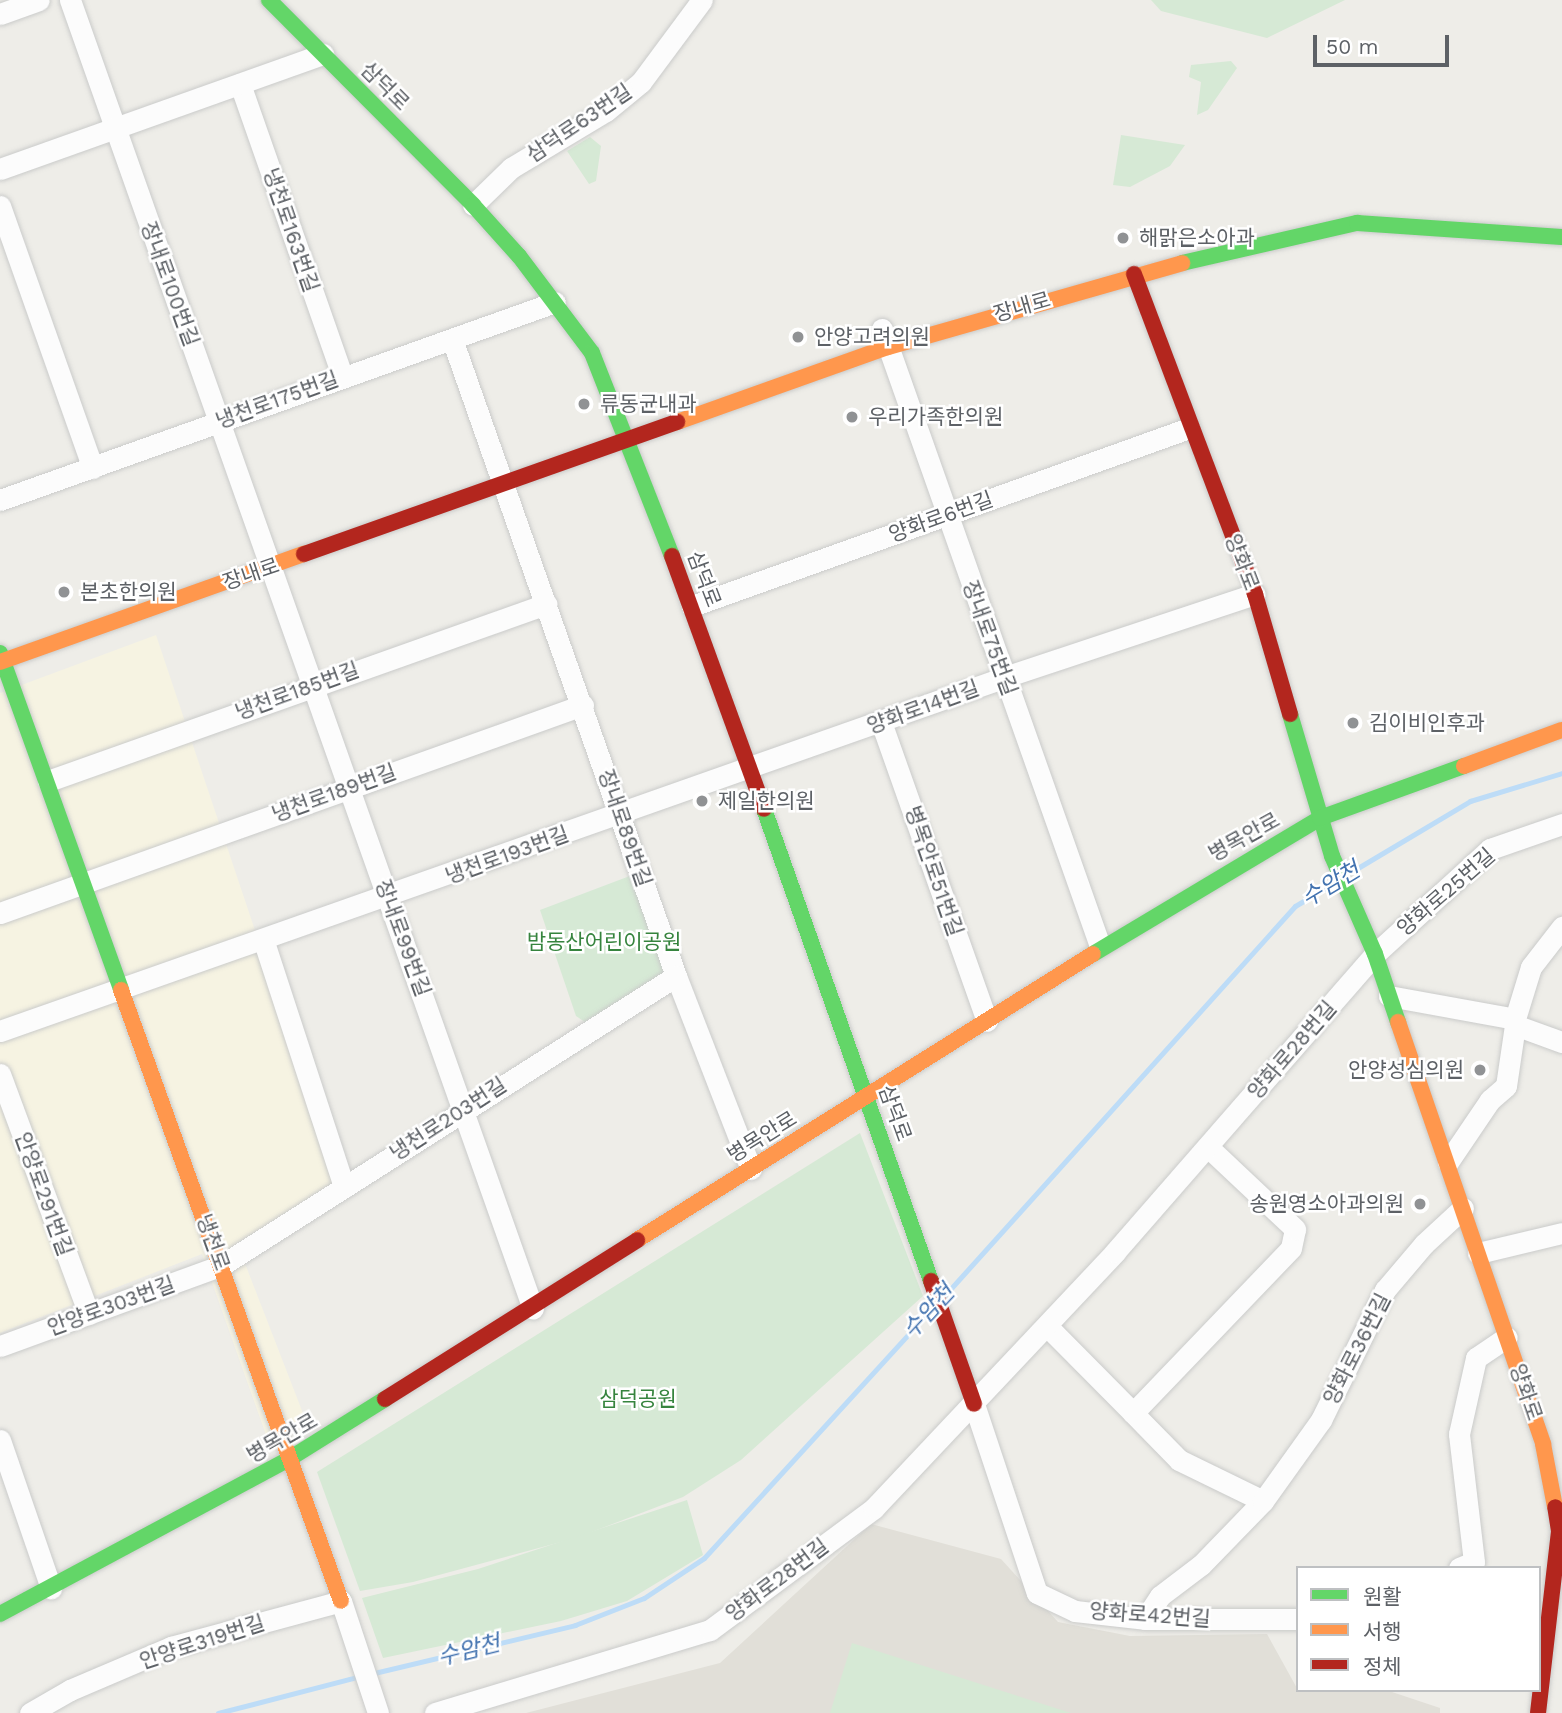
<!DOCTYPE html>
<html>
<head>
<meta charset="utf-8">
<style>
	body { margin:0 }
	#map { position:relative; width:1562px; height:1713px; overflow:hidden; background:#eeede8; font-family:"Work Sans","Noto Sans KR",sans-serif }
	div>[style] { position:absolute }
	.commercial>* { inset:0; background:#f6f3e2 }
	.education>* { inset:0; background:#e1dfd8 }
	.green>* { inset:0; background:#d6e9d5 }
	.stream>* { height:5px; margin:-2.5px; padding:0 2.5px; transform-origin:2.5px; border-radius:2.5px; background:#bddcf7 }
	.roads { filter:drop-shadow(0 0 2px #cacbca) drop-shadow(0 0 2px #cacbca) }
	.street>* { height:21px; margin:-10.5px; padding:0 10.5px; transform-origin:10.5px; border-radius:10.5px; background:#fcfcfc }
	.fast>* { height:16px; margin:-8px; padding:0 8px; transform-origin:8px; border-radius:8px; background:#63d668 }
	.slow>* { height:16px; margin:-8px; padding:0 8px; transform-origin:8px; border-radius:8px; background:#ff974d }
	.jam>* { height:16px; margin:-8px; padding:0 8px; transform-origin:8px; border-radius:8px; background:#b3261e }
	.dots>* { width:19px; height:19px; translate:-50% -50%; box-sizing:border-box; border:4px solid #fff; border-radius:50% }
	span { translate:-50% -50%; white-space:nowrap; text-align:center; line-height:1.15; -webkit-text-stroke:5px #fff; paint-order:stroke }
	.street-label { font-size:21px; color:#5d6166 }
	.poi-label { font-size:21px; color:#5d6166 }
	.left { translate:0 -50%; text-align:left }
	.right { translate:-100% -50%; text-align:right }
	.park-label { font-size:21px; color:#36843e }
	.water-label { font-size:23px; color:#4373b0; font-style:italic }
	.legend { position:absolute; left:1296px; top:1566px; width:245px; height:126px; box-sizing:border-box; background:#fff; border:2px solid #bec0c2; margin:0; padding:9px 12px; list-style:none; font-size:21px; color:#5d6166 }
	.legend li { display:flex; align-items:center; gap:14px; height:35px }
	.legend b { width:35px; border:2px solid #bec0c2 }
	.scale { position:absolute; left:1313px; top:35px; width:136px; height:32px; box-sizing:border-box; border:4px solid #5d6166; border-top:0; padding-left:9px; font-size:21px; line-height:24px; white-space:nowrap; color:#5d6166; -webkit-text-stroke:5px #fff; paint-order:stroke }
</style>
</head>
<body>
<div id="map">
	<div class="commercial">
		<i style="clip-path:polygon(156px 635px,339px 1181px,237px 1243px,306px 1421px,266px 1435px,202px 1254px,0 1333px,0 693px)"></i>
	</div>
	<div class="education">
		<i style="clip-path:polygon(871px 1524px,1001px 1559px,1058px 1622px,1130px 1636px,1267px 1634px,1298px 1690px,1386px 1690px,1440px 1708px,1440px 1713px,526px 1713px,720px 1663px)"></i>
	</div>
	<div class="green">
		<i style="clip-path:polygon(1151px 0,1345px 0,1267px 38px,1161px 11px)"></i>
		<i style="clip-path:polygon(1231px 61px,1237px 68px,1208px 110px,1197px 115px,1201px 82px,1189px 77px,1191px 65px)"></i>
		<i style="clip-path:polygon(1121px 135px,1185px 145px,1170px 166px,1130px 187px,1113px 185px)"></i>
		<i style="clip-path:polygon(590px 137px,601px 146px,596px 181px,589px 184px,567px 151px)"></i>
		<i style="clip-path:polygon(635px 874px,666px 967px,663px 978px,585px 1022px,576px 1016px,540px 910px)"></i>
		<i style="clip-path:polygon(860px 1133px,923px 1296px,741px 1460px,683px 1497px,576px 1538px,413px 1582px,360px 1591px,317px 1472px)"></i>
		<i style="clip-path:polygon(687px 1500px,703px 1555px,627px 1601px,561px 1621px,383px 1658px,362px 1598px,478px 1569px)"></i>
		<i style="clip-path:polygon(852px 1643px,1071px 1713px,830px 1713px)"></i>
	</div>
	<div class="stream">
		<i style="left:1351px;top:872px;width:139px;rotate:-30.8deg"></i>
		<i style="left:1470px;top:801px;width:96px;rotate:-16.9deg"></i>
		<i style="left:945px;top:1295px;width:523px;rotate:-48.02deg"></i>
		<i style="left:1295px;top:906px;width:45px;rotate:-30.5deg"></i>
		<i style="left:370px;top:1674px;width:211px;rotate:-13.4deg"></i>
		<i style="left:575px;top:1625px;width:74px;rotate:-21.4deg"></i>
		<i style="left:644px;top:1598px;width:72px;rotate:-33.7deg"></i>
		<i style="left:704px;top:1558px;width:333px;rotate:-47.6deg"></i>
		<i style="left:218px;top:1713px;width:148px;rotate:-14.5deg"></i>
	</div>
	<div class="roads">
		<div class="street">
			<i style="left:70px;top:0;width:1388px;rotate:70.52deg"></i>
			<i style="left:0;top:14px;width:41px;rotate:-19.7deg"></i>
			<i style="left:240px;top:84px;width:309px;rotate:70.7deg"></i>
			<i style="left:0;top:169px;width:343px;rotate:-19.6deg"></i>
			<i style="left:473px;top:205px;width:53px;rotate:-44.2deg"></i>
			<i style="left:511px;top:168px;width:111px;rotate:-31deg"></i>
			<i style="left:606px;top:111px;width:45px;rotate:-39.6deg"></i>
			<i style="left:641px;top:82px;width:102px;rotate:-53.4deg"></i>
			<i style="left:0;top:206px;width:278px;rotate:70.5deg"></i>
			<i style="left:882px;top:329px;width:654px;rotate:70.54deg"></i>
			<i style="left:452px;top:339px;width:675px;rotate:70.63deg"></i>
			<i style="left:676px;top:976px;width:207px;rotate:68.8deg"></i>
			<i style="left:0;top:500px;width:589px;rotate:-19.63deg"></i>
			<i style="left:692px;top:606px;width:528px;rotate:-19.7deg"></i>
			<i style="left:881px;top:722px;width:317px;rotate:70.5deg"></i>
			<i style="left:48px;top:781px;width:529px;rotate:-19.57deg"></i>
			<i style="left:0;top:913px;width:619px;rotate:-19.64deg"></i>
			<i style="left:264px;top:942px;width:258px;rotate:71.9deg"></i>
			<i style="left:1389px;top:996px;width:128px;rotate:10.3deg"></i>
			<i style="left:1515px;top:1019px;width:6px;rotate:90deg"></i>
			<i style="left:1515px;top:1025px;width:50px;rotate:19.9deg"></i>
			<i style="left:1515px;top:1019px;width:54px;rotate:-72.9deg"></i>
			<i style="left:1531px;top:967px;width:51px;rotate:-52.2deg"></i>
			<i style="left:0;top:1031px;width:1066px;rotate:-19.4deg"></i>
			<i style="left:1005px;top:677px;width:263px;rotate:-18.4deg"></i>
			<i style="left:0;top:1074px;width:256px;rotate:69.7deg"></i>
			<i style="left:1448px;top:1162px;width:75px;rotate:-55.9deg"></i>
			<i style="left:1490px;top:1100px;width:21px;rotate:-41deg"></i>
			<i style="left:1506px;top:1086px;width:62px;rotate:-81.6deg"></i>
			<i style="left:1478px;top:1253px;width:86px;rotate:-13.4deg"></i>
			<i style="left:1047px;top:1326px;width:122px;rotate:45.3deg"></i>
			<i style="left:1133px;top:1413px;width:228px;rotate:-46.2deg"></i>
			<i style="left:1291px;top:1248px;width:19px;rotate:-78deg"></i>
			<i style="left:1295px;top:1229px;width:120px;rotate:-136.7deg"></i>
			<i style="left:0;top:1346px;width:236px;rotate:-20deg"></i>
			<i style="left:222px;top:1265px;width:538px;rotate:-32.48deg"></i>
			<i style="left:974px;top:1404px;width:199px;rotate:71.6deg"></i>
			<i style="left:1037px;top:1593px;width:42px;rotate:25.3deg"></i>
			<i style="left:1075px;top:1611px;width:70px;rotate:6.5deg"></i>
			<i style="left:1145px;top:1619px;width:153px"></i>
			<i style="left:1133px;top:1413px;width:66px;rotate:45.6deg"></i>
			<i style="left:1179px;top:1460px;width:93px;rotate:26deg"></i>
			<i style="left:0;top:1440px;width:157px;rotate:71deg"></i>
			<i style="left:1459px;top:1568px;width:16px;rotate:-22deg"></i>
			<i style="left:1474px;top:1562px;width:129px;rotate:-96.7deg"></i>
			<i style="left:1459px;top:1434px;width:78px;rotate:-77.4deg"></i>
			<i style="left:1476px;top:1358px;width:37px;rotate:-34deg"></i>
			<i style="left:1145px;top:1619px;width:27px;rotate:-57deg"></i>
			<i style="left:1160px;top:1596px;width:51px;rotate:-37.1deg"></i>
			<i style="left:1201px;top:1565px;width:89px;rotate:-45.9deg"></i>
			<i style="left:1263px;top:1501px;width:100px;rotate:-54.4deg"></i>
			<i style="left:1321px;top:1420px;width:145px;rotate:-63.8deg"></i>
			<i style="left:1385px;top:1290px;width:60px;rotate:-49.7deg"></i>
			<i style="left:1424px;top:1244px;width:53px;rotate:-42.7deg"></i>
			<i style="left:30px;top:1713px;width:46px;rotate:-29.9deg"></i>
			<i style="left:70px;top:1690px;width:110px;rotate:-23.1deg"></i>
			<i style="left:171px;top:1647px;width:176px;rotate:-15.1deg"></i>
			<i style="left:341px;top:1601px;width:118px;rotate:71.7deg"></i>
			<i style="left:435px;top:1713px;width:287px;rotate:-16.8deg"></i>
			<i style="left:710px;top:1630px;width:204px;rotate:-36.6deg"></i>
			<i style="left:874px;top:1508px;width:352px;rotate:-46.7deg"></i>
			<i style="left:1115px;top:1252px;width:395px;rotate:-48.9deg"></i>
			<i style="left:1375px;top:954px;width:156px;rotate:-42.4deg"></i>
			<i style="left:1490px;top:849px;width:76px;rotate:-19.1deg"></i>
		</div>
		<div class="fast">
			<i style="left:269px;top:0;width:289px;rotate:45.1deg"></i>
			<i style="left:473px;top:205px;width:69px;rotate:48deg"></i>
			<i style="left:519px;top:256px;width:121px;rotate:53deg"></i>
			<i style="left:592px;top:353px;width:218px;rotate:68.5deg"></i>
			<i style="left:1182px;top:263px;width:180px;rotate:-12.9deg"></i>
			<i style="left:1357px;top:223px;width:205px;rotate:3.9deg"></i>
			<i style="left:0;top:653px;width:358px;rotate:70.2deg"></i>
			<i style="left:1290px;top:714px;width:148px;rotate:73.5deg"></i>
			<i style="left:1332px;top:856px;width:107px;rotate:66.3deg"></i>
			<i style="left:1375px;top:954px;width:72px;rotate:71.3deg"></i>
			<i style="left:764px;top:809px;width:501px;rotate:70.52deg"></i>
			<i style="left:1093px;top:954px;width:265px;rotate:-30.9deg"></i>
			<i style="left:1320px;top:818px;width:153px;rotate:-19.9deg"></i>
			<i style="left:0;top:1614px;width:328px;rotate:-28.2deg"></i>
			<i style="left:289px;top:1459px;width:113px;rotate:-32deg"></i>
		</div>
		<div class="slow">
			<i style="left:677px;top:422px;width:224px;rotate:-19.6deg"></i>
			<i style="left:888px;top:347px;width:306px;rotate:-15.9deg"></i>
			<i style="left:0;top:662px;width:323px;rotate:-19.6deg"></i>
			<i style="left:1464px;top:766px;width:104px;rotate:-20.2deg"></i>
			<i style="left:121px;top:990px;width:649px;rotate:70.2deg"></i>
			<i style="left:1398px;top:1022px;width:446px;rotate:71deg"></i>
			<i style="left:1543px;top:1444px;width:64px;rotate:79.2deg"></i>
			<i style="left:637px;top:1240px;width:538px;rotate:-32.1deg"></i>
		</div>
		<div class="jam">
			<i style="left:1134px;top:274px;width:342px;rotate:69.3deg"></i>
			<i style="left:1255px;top:594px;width:125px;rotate:73.7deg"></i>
			<i style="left:304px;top:554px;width:396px;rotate:-19.5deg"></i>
			<i style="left:672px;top:556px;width:269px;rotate:70deg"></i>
			<i style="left:931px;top:1281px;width:130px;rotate:70.7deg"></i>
			<i style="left:385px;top:1399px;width:298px;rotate:-32.2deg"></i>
			<i style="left:1538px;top:1713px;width:183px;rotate:-83.4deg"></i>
			<i style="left:1559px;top:1531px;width:24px;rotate:-99deg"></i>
		</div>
	</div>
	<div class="dots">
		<i style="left:1123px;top:238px;background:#909294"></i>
		<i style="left:798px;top:337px;background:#909294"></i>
		<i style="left:584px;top:404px;background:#909294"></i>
		<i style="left:852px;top:417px;background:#909294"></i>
		<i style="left:64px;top:592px;background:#909294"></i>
		<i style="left:1353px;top:723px;background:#909294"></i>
		<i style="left:702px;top:801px;background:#909294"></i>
		<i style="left:1480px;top:1070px;background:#909294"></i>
		<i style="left:1420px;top:1204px;background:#909294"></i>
	</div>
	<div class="street-label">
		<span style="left:385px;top:86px;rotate:45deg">삼덕로</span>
		<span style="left:579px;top:123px;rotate:-34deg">삼덕로63번길</span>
		<span style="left:291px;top:230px;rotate:71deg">냉천로163번길</span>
		<span style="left:170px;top:284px;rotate:70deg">장내로100번길</span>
		<span style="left:1022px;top:307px;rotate:-16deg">장내로</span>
		<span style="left:277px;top:400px;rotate:-20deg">냉천로175번길</span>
		<span style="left:941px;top:517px;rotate:-20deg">양화로6번길</span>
		<span style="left:1242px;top:562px;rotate:69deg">양화로</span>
		<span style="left:251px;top:574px;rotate:-19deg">장내로</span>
		<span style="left:704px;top:579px;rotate:69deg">삼덕로</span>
		<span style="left:990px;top:638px;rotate:70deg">장내로75번길</span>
		<span style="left:297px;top:691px;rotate:-20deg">냉천로185번길</span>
		<span style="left:923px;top:707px;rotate:-20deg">양화로14번길</span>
		<span style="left:334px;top:793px;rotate:-20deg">냉천로189번길</span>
		<span style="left:625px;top:828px;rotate:71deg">장내로89번길</span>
		<span style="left:1244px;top:837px;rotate:-29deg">병목안로</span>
		<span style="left:507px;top:855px;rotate:-20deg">냉천로193번길</span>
		<span style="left:934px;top:871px;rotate:71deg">병목안로51번길</span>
		<span style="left:1446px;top:892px;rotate:-41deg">양화로25번길</span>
		<span style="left:403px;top:938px;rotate:70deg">장내로99번길</span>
		<span style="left:1292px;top:1050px;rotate:-49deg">양화로28번길</span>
		<span style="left:895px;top:1113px;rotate:70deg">삼덕로</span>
		<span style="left:448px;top:1119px;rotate:-33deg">냉천로203번길</span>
		<span style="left:762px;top:1137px;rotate:-32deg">병목안로</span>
		<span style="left:44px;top:1194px;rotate:70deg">안양로291번길</span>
		<span style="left:213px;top:1242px;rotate:70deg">냉천로</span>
		<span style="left:111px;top:1306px;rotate:-20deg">안양로303번길</span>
		<span style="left:1357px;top:1349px;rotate:-63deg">양화로36번길</span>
		<span style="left:1526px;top:1392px;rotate:71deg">양화로</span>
		<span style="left:282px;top:1438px;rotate:-30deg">병목안로</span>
		<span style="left:777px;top:1580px;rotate:-37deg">양화로28번길</span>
		<span style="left:1150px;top:1615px;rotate:4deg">양화로42번길</span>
		<span style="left:202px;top:1642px;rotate:-18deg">안양로319번길</span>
	</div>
	<div class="poi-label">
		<span class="left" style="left:1139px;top:238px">해맑은소아과</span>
		<span class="left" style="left:814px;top:337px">안양고려의원</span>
		<span class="left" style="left:600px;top:404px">류동균내과</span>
		<span class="left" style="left:868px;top:417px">우리가족한의원</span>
		<span class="left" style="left:80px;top:592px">본초한의원</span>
		<span class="left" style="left:1369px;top:723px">김이비인후과</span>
		<span class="left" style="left:718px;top:801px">제일한의원</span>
		<span class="right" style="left:1464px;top:1070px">안양성심의원</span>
		<span class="right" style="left:1404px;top:1204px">송원영소아과의원</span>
	</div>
	<div class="park-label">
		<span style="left:604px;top:942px">밤동산어린이공원</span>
		<span style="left:638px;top:1399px">삼덕공원</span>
	</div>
	<div class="water-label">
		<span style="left:1331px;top:885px;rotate:-31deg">수암천</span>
		<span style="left:929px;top:1312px;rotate:-47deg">수암천</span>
		<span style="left:469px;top:1651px;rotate:-14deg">수암천</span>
	</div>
	<ul class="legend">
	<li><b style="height:9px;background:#63d668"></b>원활</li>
	<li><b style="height:9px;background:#ff974d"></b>서행</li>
	<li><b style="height:9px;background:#b3261e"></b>정체</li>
	</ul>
	<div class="scale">50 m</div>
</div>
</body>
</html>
